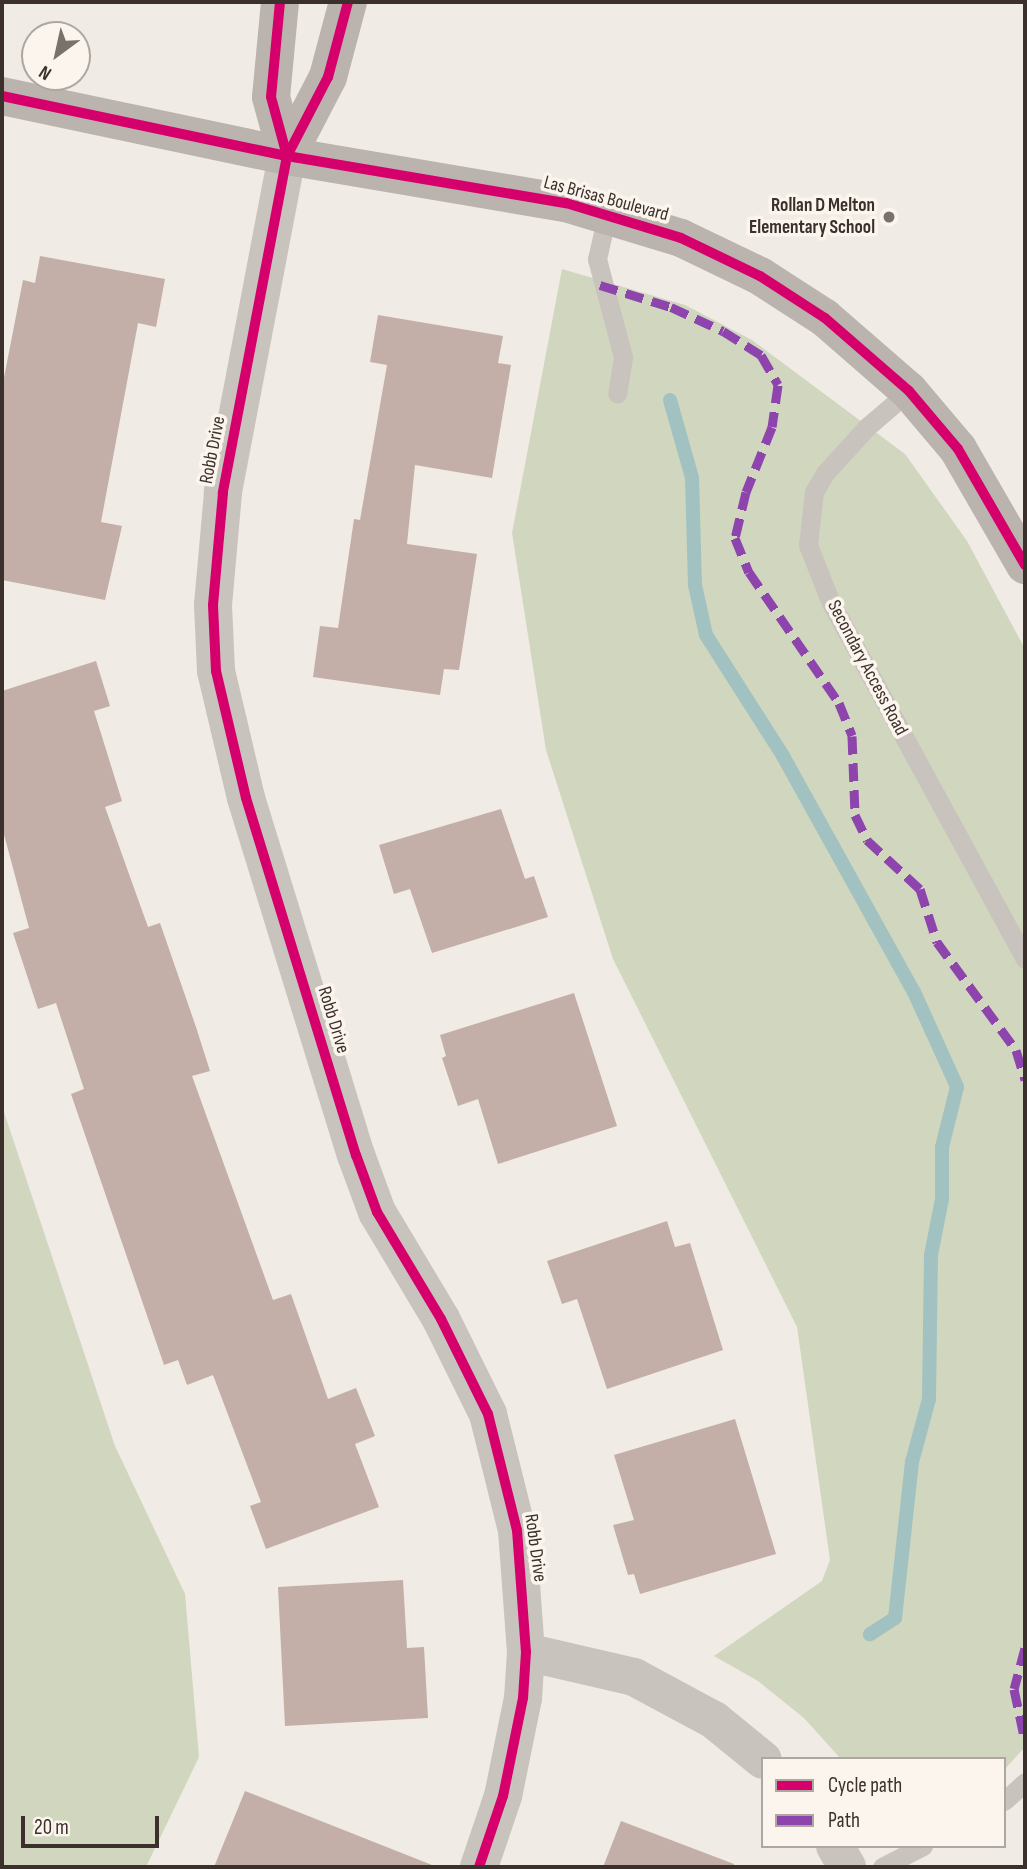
<!DOCTYPE html>
<html>
<head>
<meta charset="utf-8">
<style>
	body { margin:0 }
	#map { position:relative; width:1027px; height:1869px; overflow:hidden; background:#f0ebe5; font-family:"Sofia Sans Condensed",sans-serif }
	div>[style] { position:absolute }
	.green>* { inset:0; background:#d1d6bf }
	.stream>* { height:14px; margin:-7px; padding:0 7px; transform-origin:7px; border-radius:7px; background:#a1c2c1 }
	.building>* { inset:0; background:#c3afa7 }
	.lane>* { height:19px; margin:-9.5px; padding:0 9.5px; transform-origin:9.5px; border-radius:9.5px; background:#c9c3be }
	.street>* { height:38px; margin:-19px; padding:0 19px; transform-origin:19px; border-radius:19px; background:#c9c3be }
	.secondary>* { height:38px; margin:-19px; padding:0 19px; transform-origin:19px; border-radius:19px; background:#bab3ae }
	.quiet>* { height:9px; margin-top:-4.5px; transform-origin:0; background:repeating-linear-gradient(90deg,#8e44ad 0 18px,transparent 0 27px) }
	.cycleway>* { height:10px; margin:-5px; padding:0 5px; transform-origin:5px; border-radius:5px; background:#d6006c }
	.dots>* { width:19px; height:19px; translate:-50% -50%; box-sizing:border-box; border:4px solid #fbf5ee; border-radius:50% }
	span { translate:-50% -50%; white-space:nowrap; text-align:center; line-height:1.15; -webkit-text-stroke:7px #fbf5ee; paint-order:stroke }
	.street-label { font-size:19px; color:#3b302b }
	.poi-label { font-size:19px; color:#3b302b; font-weight:700 }
	.right { translate:-100% -50%; text-align:right }
	.frame { position:absolute; inset:0; border:4px solid #3b302b; pointer-events:none }
	.legend { position:absolute; left:761px; top:1757px; width:245px; height:91px; box-sizing:border-box; background:#fbf5ee; border:2px solid #aea6a0; margin:0; padding:9px 12px; list-style:none; font-size:21px; color:#3b302b }
	.legend li { display:flex; align-items:center; gap:14px; height:35px }
	.legend b { width:35px; border:2px solid #aea6a0 }
	.north { position:absolute; left:21px; top:21px; width:70px; height:70px; box-sizing:border-box; background:#fbf5ee; border:2px solid #aea6a0; border-radius:50%; rotate:213deg; font-size:19px; font-weight:700; line-height:28px; text-align:center; color:#3b302b }
	.north::after { content:''; display:block; margin:auto; width:24px; height:32px; background:#7a716c; clip-path:polygon(50% 0,100% 100%,50% 72%,0 100%) }
	.scale { position:absolute; left:21px; top:1816px; width:138px; height:32px; box-sizing:border-box; border:4px solid #3b302b; border-top:0; padding-left:9px; font-size:21px; line-height:24px; white-space:nowrap; color:#3b302b; -webkit-text-stroke:5px #fbf5ee; paint-order:stroke }
</style>
</head>
<body>
<div id="map">
	<div class="green">
		<i style="clip-path:polygon(562px 269px,685px 305px,752px 340px,905px 454px,967px 541px,1025px 649px,1025px 1747px,1004px 1770px,1004px 1759px,841px 1759px,804px 1718px,758px 1681px,714px 1656px,822px 1581px,830px 1560px,797px 1327px,613px 959px,546px 750px,512px 533px)"></i>
		<i style="clip-path:polygon(2px 1106px,115px 1446px,185px 1594px,199px 1757px,146px 1867px,2px 1867px)"></i>
	</div>
	<div class="stream">
		<i style="left:670px;top:400px;width:81px;rotate:74.2deg"></i>
		<i style="left:692px;top:478px;width:107px;rotate:88.4deg"></i>
		<i style="left:695px;top:585px;width:51px;rotate:77.6deg"></i>
		<i style="left:706px;top:635px;width:143px;rotate:57.5deg"></i>
		<i style="left:783px;top:756px;width:270px;rotate:61deg"></i>
		<i style="left:914px;top:992px;width:104px;rotate:65.6deg"></i>
		<i style="left:957px;top:1087px;width:62px;rotate:104deg"></i>
		<i style="left:942px;top:1147px;width:52px;rotate:90deg"></i>
		<i style="left:942px;top:1199px;width:57px;rotate:101.1deg"></i>
		<i style="left:931px;top:1255px;width:144px;rotate:90.8deg"></i>
		<i style="left:929px;top:1399px;width:65px;rotate:105.1deg"></i>
		<i style="left:912px;top:1462px;width:157px;rotate:96.2deg"></i>
		<i style="left:895px;top:1618px;width:30px;rotate:147deg"></i>
	</div>
	<div class="building">
		<i style="clip-path:polygon(40px 256px,165px 279px,156px 327px,138px 323px,101px 522px,122px 526px,105px 600px,2px 580px,2px 388px,23px 280px,35px 283px)"></i>
		<i style="clip-path:polygon(378px 315px,503px 336px,498px 363px,511px 365px,492px 478px,415px 465px,407px 544px,477px 554px,459px 670px,444px 669px,440px 695px,313px 677px,320px 626px,338px 628px,354px 519px,360px 520px,387px 365px,370px 362px)"></i>
		<i style="clip-path:polygon(96px 661px,110px 706px,94px 711px,122px 801px,105px 807px,148px 927px,160px 923px,196px 1027px,210px 1071px,192px 1076px,273px 1300px,291px 1294px,328px 1399px,356px 1388px,375px 1436px,355px 1444px,379px 1507px,266px 1549px,250px 1506px,261px 1502px,213px 1375px,187px 1385px,178px 1360px,164px 1365px,71px 1094px,84px 1089px,56px 1003px,38px 1009px,13px 933px,29px 928px,2px 827px,2px 691px)"></i>
		<i style="clip-path:polygon(501px 809px,525px 879px,534px 876px,548px 917px,432px 953px,410px 889px,394px 894px,379px 845px)"></i>
		<i style="clip-path:polygon(574px 993px,617px 1126px,498px 1164px,478px 1099px,458px 1106px,442px 1058px,446px 1056px,440px 1035px)"></i>
		<i style="clip-path:polygon(667px 1221px,675px 1247px,690px 1243px,723px 1350px,607px 1389px,577px 1299px,562px 1304px,547px 1261px)"></i>
		<i style="clip-path:polygon(735px 1419px,776px 1554px,640px 1594px,634px 1574px,628px 1575px,613px 1525px,634px 1520px,614px 1455px)"></i>
		<i style="clip-path:polygon(403px 1580px,407px 1648px,424px 1647px,428px 1718px,285px 1726px,278px 1587px)"></i>
		<i style="clip-path:polygon(245px 1791px,432px 1865px,432px 1867px,214px 1867px)"></i>
		<i style="clip-path:polygon(621px 1821px,734px 1864px,733px 1867px,603px 1867px)"></i>
	</div>
	<div class="lane">
		<i style="left:607px;top:215px;width:45px;rotate:102.8deg"></i>
		<i style="left:597px;top:259px;width:101px;rotate:75.1deg"></i>
		<i style="left:623px;top:357px;width:37px;rotate:99deg"></i>
		<i style="left:909px;top:391px;width:55px;rotate:139.4deg"></i>
		<i style="left:867px;top:427px;width:62px;rotate:132.4deg"></i>
		<i style="left:825px;top:473px;width:22px;rotate:120deg"></i>
		<i style="left:814px;top:492px;width:53px;rotate:96.5deg"></i>
		<i style="left:808px;top:545px;width:62px;rotate:68.4deg"></i>
		<i style="left:831px;top:603px;width:405px;rotate:61.4deg"></i>
		<i style="left:1004px;top:1801px;width:28px;rotate:-42deg"></i>
		<i style="left:882px;top:1867px;width:46px;rotate:-27.1deg"></i>
	</div>
	<div class="street">
		<i style="left:287px;top:156px;width:343px;rotate:100.8deg"></i>
		<i style="left:223px;top:493px;width:112px;rotate:95.1deg"></i>
		<i style="left:213px;top:605px;width:66px;rotate:87.4deg"></i>
		<i style="left:216px;top:671px;width:130px;rotate:76.7deg"></i>
		<i style="left:246px;top:798px;width:374px;rotate:72.9deg"></i>
		<i style="left:356px;top:1155px;width:61px;rotate:69.8deg"></i>
		<i style="left:377px;top:1212px;width:125px;rotate:59.1deg"></i>
		<i style="left:441px;top:1319px;width:106px;rotate:63.7deg"></i>
		<i style="left:488px;top:1414px;width:120px;rotate:76deg"></i>
		<i style="left:517px;top:1530px;width:122px;rotate:85.8deg"></i>
		<i style="left:526px;top:1652px;width:46px;rotate:93.7deg"></i>
		<i style="left:523px;top:1698px;width:100px;rotate:101.5deg"></i>
		<i style="left:503px;top:1796px;width:75px;rotate:108.7deg"></i>
		<i style="left:526px;top:1652px;width:111px;rotate:13deg"></i>
		<i style="left:634px;top:1677px;width:91px;rotate:28.3deg"></i>
		<i style="left:714px;top:1720px;width:63px;rotate:39.2deg"></i>
		<i style="left:835px;top:1846px;width:24px;rotate:60deg"></i>
	</div>
	<div class="secondary">
		<i style="left:280px;top:2px;width:95px;rotate:95.4deg"></i>
		<i style="left:271px;top:97px;width:61px;rotate:74.8deg"></i>
		<i style="left:2px;top:96px;width:291px;rotate:11.9deg"></i>
		<i style="left:287px;top:156px;width:283px;rotate:9.6deg"></i>
		<i style="left:566px;top:203px;width:120px;rotate:16.9deg"></i>
		<i style="left:681px;top:238px;width:88px;rotate:25.7deg"></i>
		<i style="left:760px;top:276px;width:77px;rotate:32.9deg"></i>
		<i style="left:825px;top:318px;width:111px;rotate:41deg"></i>
		<i style="left:909px;top:391px;width:76px;rotate:49.8deg"></i>
		<i style="left:958px;top:449px;width:134px;rotate:60deg"></i>
		<i style="left:287px;top:156px;width:89px;rotate:-62.6deg"></i>
		<i style="left:328px;top:77px;width:78px;rotate:-75.1deg"></i>
	</div>
	<div class="quiet">
		<i style="left:600px;top:285px;width:74px;rotate:17.2deg"></i>
		<i style="left:671px;top:307px;width:57px;rotate:24.8deg"></i>
		<i style="left:723px;top:331px;width:45px;rotate:32.3deg"></i>
		<i style="left:761px;top:355px;width:34px;rotate:60deg"></i>
		<i style="left:778px;top:385px;width:42px;rotate:98.1deg"></i>
		<i style="left:772px;top:427px;width:70px;rotate:111.8deg"></i>
		<i style="left:746px;top:492px;width:47px;rotate:103.4deg"></i>
		<i style="left:735px;top:538px;width:37px;rotate:68deg"></i>
		<i style="left:749px;top:572px;width:159px;rotate:55.5deg"></i>
		<i style="left:839px;top:703px;width:35px;rotate:68deg"></i>
		<i style="left:852px;top:736px;width:79px;rotate:87.8deg"></i>
		<i style="left:855px;top:815px;width:28px;rotate:64deg"></i>
		<i style="left:867px;top:840px;width:72px;rotate:42.8deg"></i>
		<i style="left:920px;top:889px;width:56px;rotate:72.2deg"></i>
		<i style="left:937px;top:942px;width:134px;rotate:53.8deg"></i>
		<i style="left:1016px;top:1050px;width:31px;rotate:73deg"></i>
		<i style="left:1025px;top:1648px;width:42px;rotate:105deg"></i>
		<i style="left:1014px;top:1689px;width:53px;rotate:78.1deg"></i>
	</div>
	<div class="cycleway">
		<i style="left:280px;top:2px;width:95px;rotate:95.4deg"></i>
		<i style="left:271px;top:97px;width:61px;rotate:74.8deg"></i>
		<i style="left:348px;top:2px;width:78px;rotate:104.9deg"></i>
		<i style="left:328px;top:77px;width:89px;rotate:117.4deg"></i>
		<i style="left:287px;top:156px;width:343px;rotate:100.8deg"></i>
		<i style="left:223px;top:493px;width:112px;rotate:95.1deg"></i>
		<i style="left:213px;top:605px;width:66px;rotate:87.4deg"></i>
		<i style="left:216px;top:671px;width:130px;rotate:76.7deg"></i>
		<i style="left:246px;top:798px;width:374px;rotate:72.9deg"></i>
		<i style="left:356px;top:1155px;width:61px;rotate:69.8deg"></i>
		<i style="left:377px;top:1212px;width:125px;rotate:59.1deg"></i>
		<i style="left:441px;top:1319px;width:106px;rotate:63.7deg"></i>
		<i style="left:488px;top:1414px;width:120px;rotate:76deg"></i>
		<i style="left:517px;top:1530px;width:122px;rotate:85.8deg"></i>
		<i style="left:526px;top:1652px;width:46px;rotate:93.7deg"></i>
		<i style="left:523px;top:1698px;width:100px;rotate:101.5deg"></i>
		<i style="left:503px;top:1796px;width:75px;rotate:108.7deg"></i>
		<i style="left:2px;top:96px;width:291px;rotate:11.9deg"></i>
		<i style="left:287px;top:156px;width:283px;rotate:9.6deg"></i>
		<i style="left:566px;top:203px;width:120px;rotate:16.9deg"></i>
		<i style="left:681px;top:238px;width:88px;rotate:25.7deg"></i>
		<i style="left:760px;top:276px;width:77px;rotate:32.9deg"></i>
		<i style="left:825px;top:318px;width:111px;rotate:41deg"></i>
		<i style="left:909px;top:391px;width:76px;rotate:49.8deg"></i>
		<i style="left:958px;top:449px;width:134px;rotate:60deg"></i>
	</div>
	<div class="dots">
		<i style="left:889px;top:217px;background:#7a716c"></i>
	</div>
	<div class="street-label">
		<span style="left:606px;top:199px;rotate:15deg">Las Brisas Boulevard</span>
		<span style="left:213px;top:450px;rotate:-79deg">Robb Drive</span>
		<span style="left:867px;top:668px;rotate:62deg">Secondary Access Road</span>
		<span style="left:333px;top:1020px;rotate:73deg">Robb Drive</span>
		<span style="left:535px;top:1548px;rotate:82deg">Robb Drive</span>
	</div>
	<div class="poi-label">
		<span class="right" style="left:875px;top:217px">Rollan D Melton<br>Elementary School</span>
	</div>
	<div class="frame"></div>
	<ul class="legend">
	<li><b style="height:9px;background:#d6006c"></b>Cycle path</li>
	<li><b style="height:9px;background:#8e44ad"></b>Path</li>
	</ul>
	<div class="north">N</div>
	<div class="scale">20 m</div>
</div>
</body>
</html>
